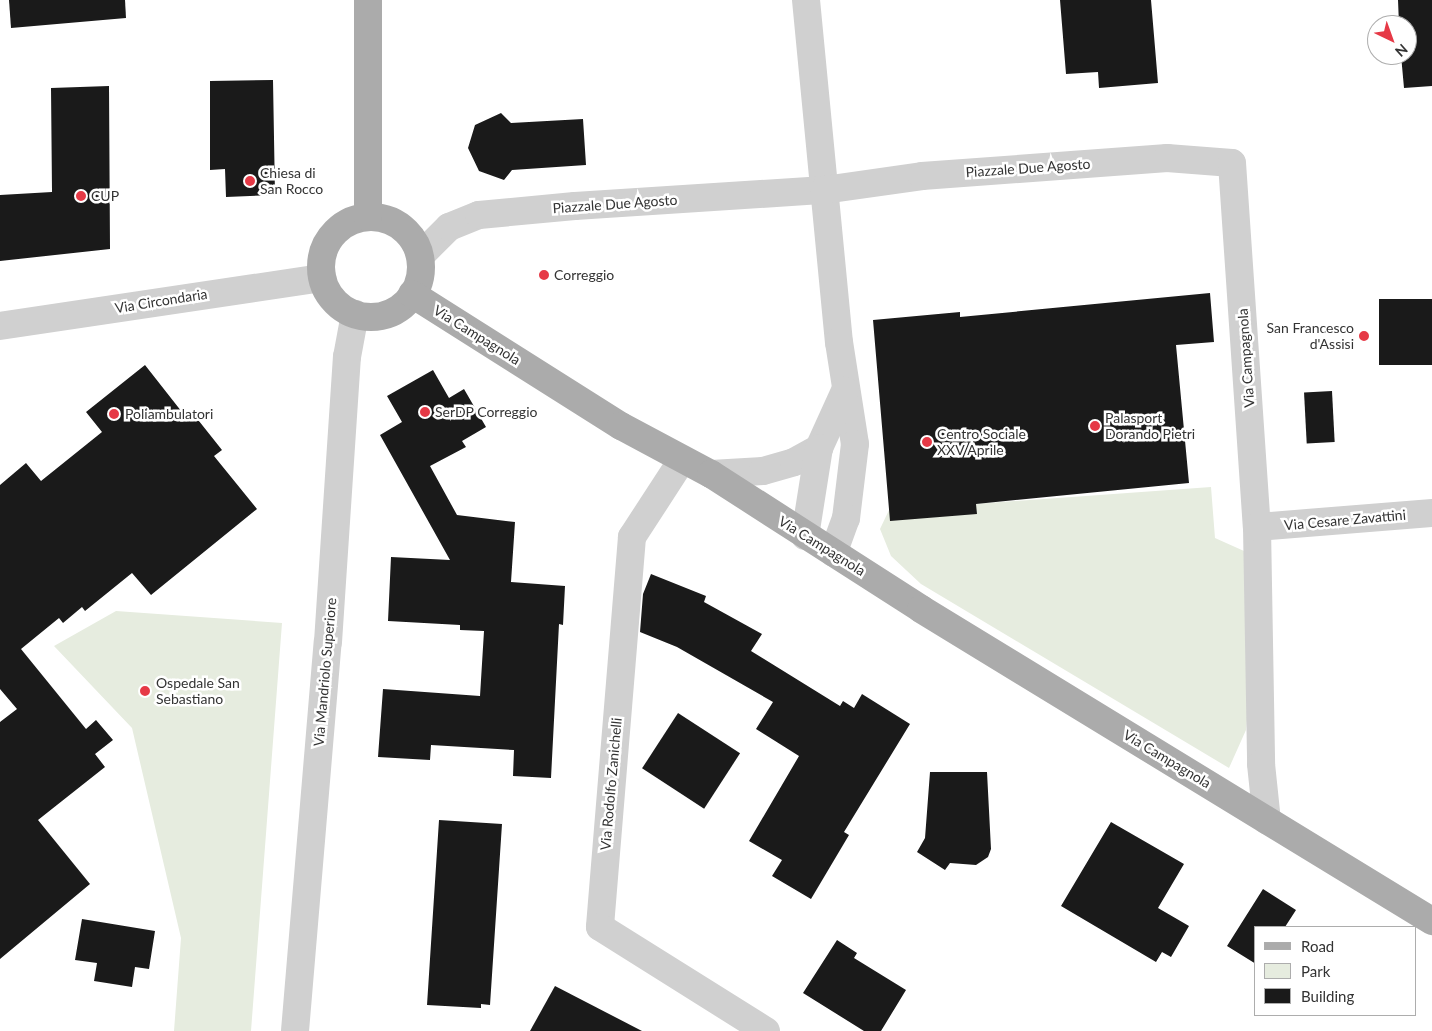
<!DOCTYPE html>
<html>
<head>
<meta charset="utf-8">
<style>
	body { margin:0 }
	#map { position:relative; width:1432px; height:1031px; overflow:hidden; background:#fff; font-family:Lato,sans-serif }
	div>[style] { position:absolute }
	.green>* { inset:0; background:#e6ecdf }
	.building>* { inset:0; background:#1a1a1a; transform-origin:0 0 }
	.minor>* { height:28px; margin:-14px; padding:0 14px; transform-origin:14px; border-radius:14px; background:#d0d0d0 }
	.major>* { height:28px; margin:-14px; padding:0 14px; transform-origin:14px; border-radius:14px; background:#ababab }
	.major>.ring { margin:-14px; padding:0; box-sizing:content-box; background:none; border:28px solid #ababab; border-radius:50% }
	.dots>* { width:14px; height:14px; translate:-50% -50%; box-sizing:border-box; border:2px solid #fff; border-radius:50% }
	span { translate:-50% -50%; white-space:nowrap; text-align:center; line-height:1.15; -webkit-text-stroke:5px #fff; paint-order:stroke }
	.street-label { font-size:14px; color:#333 }
	.poi-label { font-size:14px; color:#333 }
	.left { translate:0 -50%; text-align:left }
	.right { translate:-100% -50%; text-align:right }
	.legend { position:absolute; left:1254px; top:926px; width:162px; height:90px; box-sizing:border-box; background:#fff; border:1px solid #adadad; margin:0; padding:6px 9px; list-style:none; font-size:15px; color:#333 }
	.legend li { display:flex; align-items:center; gap:10px; height:25px }
	.legend b { width:25px; border:1px solid #adadad }
	.north { position:absolute; left:1367px; top:15px; width:50px; height:50px; box-sizing:border-box; background:#fff; border:1px solid #adadad; border-radius:50%; rotate:138deg; font-size:14px; font-weight:700; line-height:20px; text-align:center; color:#333 }
	.north::after { content:''; display:block; margin:auto; width:18px; height:22px; background:#e63946; clip-path:polygon(50% 0,100% 100%,50% 72%,0 100%) }
</style>
</head>
<body>
<div id="map">
	<div class="green">
		<i style="clip-path:polygon(1211px 487px,1215px 538px,1244px 551px,1250px 687px,1246px 730px,1229px 768px,921px 584px,891px 556px,880px 529px,889px 510px)"></i>
		<i style="clip-path:polygon(116px 611px,282px 623px,251px 1031px,174px 1031px,181px 938px,132px 728px,54px 646px)"></i>
	</div>
	<div class="building">
		<i style="clip-path:polygon(9px 0,125px 0,126px 18px,11px 28px)"></i>
		<i style="clip-path:polygon(1060px 0,1151px 0,1158px 83px,1099px 88px,1098px 72px,1066px 74px)"></i>
		<i style="clip-path:polygon(1398px 0,1432px 0,1432px 86px,1404px 88px,1401px 55px,1407px 55px,1407px 25px,1399px 25px)"></i>
		<i style="clip-path:polygon(273px 80px,275px 195px,226px 197px,225px 169px,210px 170px,210px 81px)"></i>
		<i style="clip-path:polygon(109px 86px,110px 249px,0 261px,0 195px,52px 192px,51px 88px)"></i>
		<i style="clip-path:polygon(501px 113px,511px 123px,583px 119px,586px 165px,512px 170px,504px 180px,479px 171px,468px 148px,475px 125px)"></i>
		<i style="clip-path:polygon(1210px 293px,1214px 342px,1176px 345px,1189px 483px,976px 504px,977px 514px,890px 521px,873px 320px,960px 312px,960px 317px)"></i>
		<i style="left:1432px;top:299px;width:66px;height:53px;rotate:90deg"></i>
		<i style="clip-path:polygon(145px 365px,189px 421px,195px 416px,222px 450px,214px 456px,257px 509px,151px 595px,132px 573px,85px 611px,82px 607px,63px 623px,59px 618px,21px 649px,86px 729px,96px 720px,113px 740px,95px 754px,105px 767px,38px 820px,90px 884px,0 959px,0 722px,17px 709px,0 689px,0 485px,26px 463px,41px 481px,102px 432px,86px 412px)"></i>
		<i style="clip-path:polygon(433px 370px,449px 398px,464px 389px,486px 427px,462px 441px,466px 447px,430px 466px,457px 515px,515px 522px,511px 582px,565px 586px,563px 625px,559px 624px,551px 778px,513px 776px,514px 750px,431px 745px,430px 760px,378px 757px,383px 689px,480px 696px,484px 631px,460px 630px,460px 625px,388px 621px,391px 557px,450px 560px,380px 435px,402px 422px,387px 396px)"></i>
		<i style="left:1332px;top:391px;width:51px;height:28px;rotate:87deg"></i>
		<i style="clip-path:polygon(651px 574px,706px 596px,704px 602px,762px 634px,751px 651px,840px 706px,843px 701px,854px 708px,862px 694px,910px 724px,844px 832px,849px 835px,811px 899px,772px 876px,782px 860px,749px 841px,799px 756px,756px 729px,773px 702px,677px 647px,640px 632px,643px 594px)"></i>
		<i style="left:678px;top:713px;width:74px;height:66px;rotate:33deg"></i>
		<i style="clip-path:polygon(930px 772px,987px 772px,991px 849px,988px 857px,976px 865px,950px 863px,945px 870px,917px 852px,925px 838px)"></i>
		<i style="clip-path:polygon(439px 820px,502px 824px,490px 1005px,481px 1004px,481px 1008px,427px 1005px)"></i>
		<i style="clip-path:polygon(1111px 822px,1184px 864px,1158px 908px,1189px 926px,1171px 957px,1162px 952px,1156px 962px,1061px 906px)"></i>
		<i style="clip-path:polygon(1263px 889px,1296px 910px,1285px 927px,1256px 927px,1256px 964px,1227px 946px)"></i>
		<i style="clip-path:polygon(82px 919px,155px 931px,149px 969px,135px 967px,132px 987px,94px 981px,97px 963px,75px 960px)"></i>
		<i style="clip-path:polygon(837px 940px,857px 953px,854px 958px,906px 990px,881px 1031px,864px 1031px,803px 993px)"></i>
		<i style="clip-path:polygon(555px 986px,642px 1031px,530px 1031px)"></i>
	</div>
	<div class="minor">
		<i style="left:806px;top:0;width:344px;rotate:84.5deg"></i>
		<i style="left:839px;top:342px;width:103px;rotate:81.1deg"></i>
		<i style="left:855px;top:444px;width:75px;rotate:96.9deg"></i>
		<i style="left:846px;top:518px;width:37px;rotate:110deg"></i>
		<i style="left:420px;top:256px;width:41px;rotate:-45deg"></i>
		<i style="left:449px;top:227px;width:32px;rotate:-22deg"></i>
		<i style="left:479px;top:215px;width:96px;rotate:-5.4deg"></i>
		<i style="left:575px;top:206px;width:250px;rotate:-3.7deg"></i>
		<i style="left:824px;top:190px;width:99px;rotate:-8.1deg"></i>
		<i style="left:922px;top:176px;width:246px;rotate:-4.2deg"></i>
		<i style="left:1167px;top:158px;width:65px;rotate:4.4deg"></i>
		<i style="left:1232px;top:163px;width:365px;rotate:86.1deg"></i>
		<i style="left:1257px;top:527px;width:237px;rotate:89deg"></i>
		<i style="left:1261px;top:764px;width:57px;rotate:84deg"></i>
		<i style="left:0;top:326px;width:326px;rotate:-8.5deg"></i>
		<i style="left:682px;top:460px;width:92px;rotate:123deg"></i>
		<i style="left:632px;top:537px;width:391px;rotate:94.7deg"></i>
		<i style="left:600px;top:927px;width:196px;rotate:32.1deg"></i>
		<i style="left:711px;top:474px;width:52px;rotate:-3.3deg"></i>
		<i style="left:763px;top:471px;width:32px;rotate:-16deg"></i>
		<i style="left:794px;top:462px;width:29px;rotate:-29deg"></i>
		<i style="left:819px;top:448px;width:63px;rotate:-65.5deg"></i>
		<i style="left:1257px;top:527px;width:176px;rotate:-4.6deg"></i>
		<i style="left:805px;top:536px;width:89px;rotate:-81deg"></i>
		<i style="left:295px;top:1031px;width:390px;rotate:-85.2deg"></i>
		<i style="left:328px;top:642px;width:286px;rotate:-86.2deg"></i>
		<i style="left:347px;top:357px;width:44px;rotate:-79.5deg"></i>
	</div>
	<div class="major">
		<i class="ring" style="left:321px;top:217px;width:72px;height:72px"></i>
		<i style="left:368px;top:217px;width:217px;rotate:-90deg"></i>
		<i style="left:412px;top:294px;width:247px;rotate:32.3deg"></i>
		<i style="left:621px;top:426px;width:102px;rotate:28.1deg"></i>
		<i style="left:711px;top:474px;width:250px;rotate:32.7deg"></i>
		<i style="left:921px;top:609px;width:599px;rotate:31.41deg"></i>
	</div>
	<div class="dots">
		<i style="left:250px;top:181px;background:#e63946"></i>
		<i style="left:81px;top:196px;background:#e63946"></i>
		<i style="left:544px;top:275px;background:#e63946"></i>
		<i style="left:1364px;top:336px;background:#e63946"></i>
		<i style="left:425px;top:412px;background:#e63946"></i>
		<i style="left:114px;top:414px;background:#e63946"></i>
		<i style="left:1095px;top:426px;background:#e63946"></i>
		<i style="left:927px;top:442px;background:#e63946"></i>
		<i style="left:145px;top:691px;background:#e63946"></i>
	</div>
	<div class="street-label">
		<span style="left:1028px;top:168px;rotate:-4deg">Piazzale Due Agosto</span>
		<span style="left:615px;top:204px;rotate:-4deg">Piazzale Due Agosto</span>
		<span style="left:161px;top:301px;rotate:-9deg">Via Circondaria</span>
		<span style="left:477px;top:335px;rotate:32deg">Via Campagnola</span>
		<span style="left:1246px;top:358px;rotate:-94deg">Via Campagnola</span>
		<span style="left:1345px;top:520px;rotate:-5deg">Via Cesare Zavattini</span>
		<span style="left:822px;top:546px;rotate:32deg">Via Campagnola</span>
		<span style="left:325px;top:672px;rotate:-85deg">Via Mandriolo Superiore</span>
		<span style="left:1167px;top:759px;rotate:31deg">Via Campagnola</span>
		<span style="left:611px;top:784px;rotate:-85deg">Via Rodolfo Zanichelli</span>
	</div>
	<div class="poi-label">
		<span class="left" style="left:260px;top:181px">Chiesa di<br>San Rocco</span>
		<span class="left" style="left:91px;top:196px">CUP</span>
		<span class="left" style="left:554px;top:275px">Correggio</span>
		<span class="right" style="left:1354px;top:336px">San Francesco<br>d'Assisi</span>
		<span class="left" style="left:435px;top:412px">SerDP Correggio</span>
		<span class="left" style="left:125px;top:414px">Poliambulatori</span>
		<span class="left" style="left:1105px;top:426px">Palasport<br>Dorando Pietri</span>
		<span class="left" style="left:937px;top:442px">Centro Sociale<br>XXV Aprile</span>
		<span class="left" style="left:156px;top:691px">Ospedale San<br>Sebastiano</span>
	</div>
	<ul class="legend">
	<li><b style="height:6px;background:#ababab"></b>Road</li>
	<li><b style="height:14px;background:#e6ecdf"></b>Park</li>
	<li><b style="height:14px;background:#1a1a1a"></b>Building</li>
	</ul>
	<div class="north">N</div>
</div>
</body>
</html>
